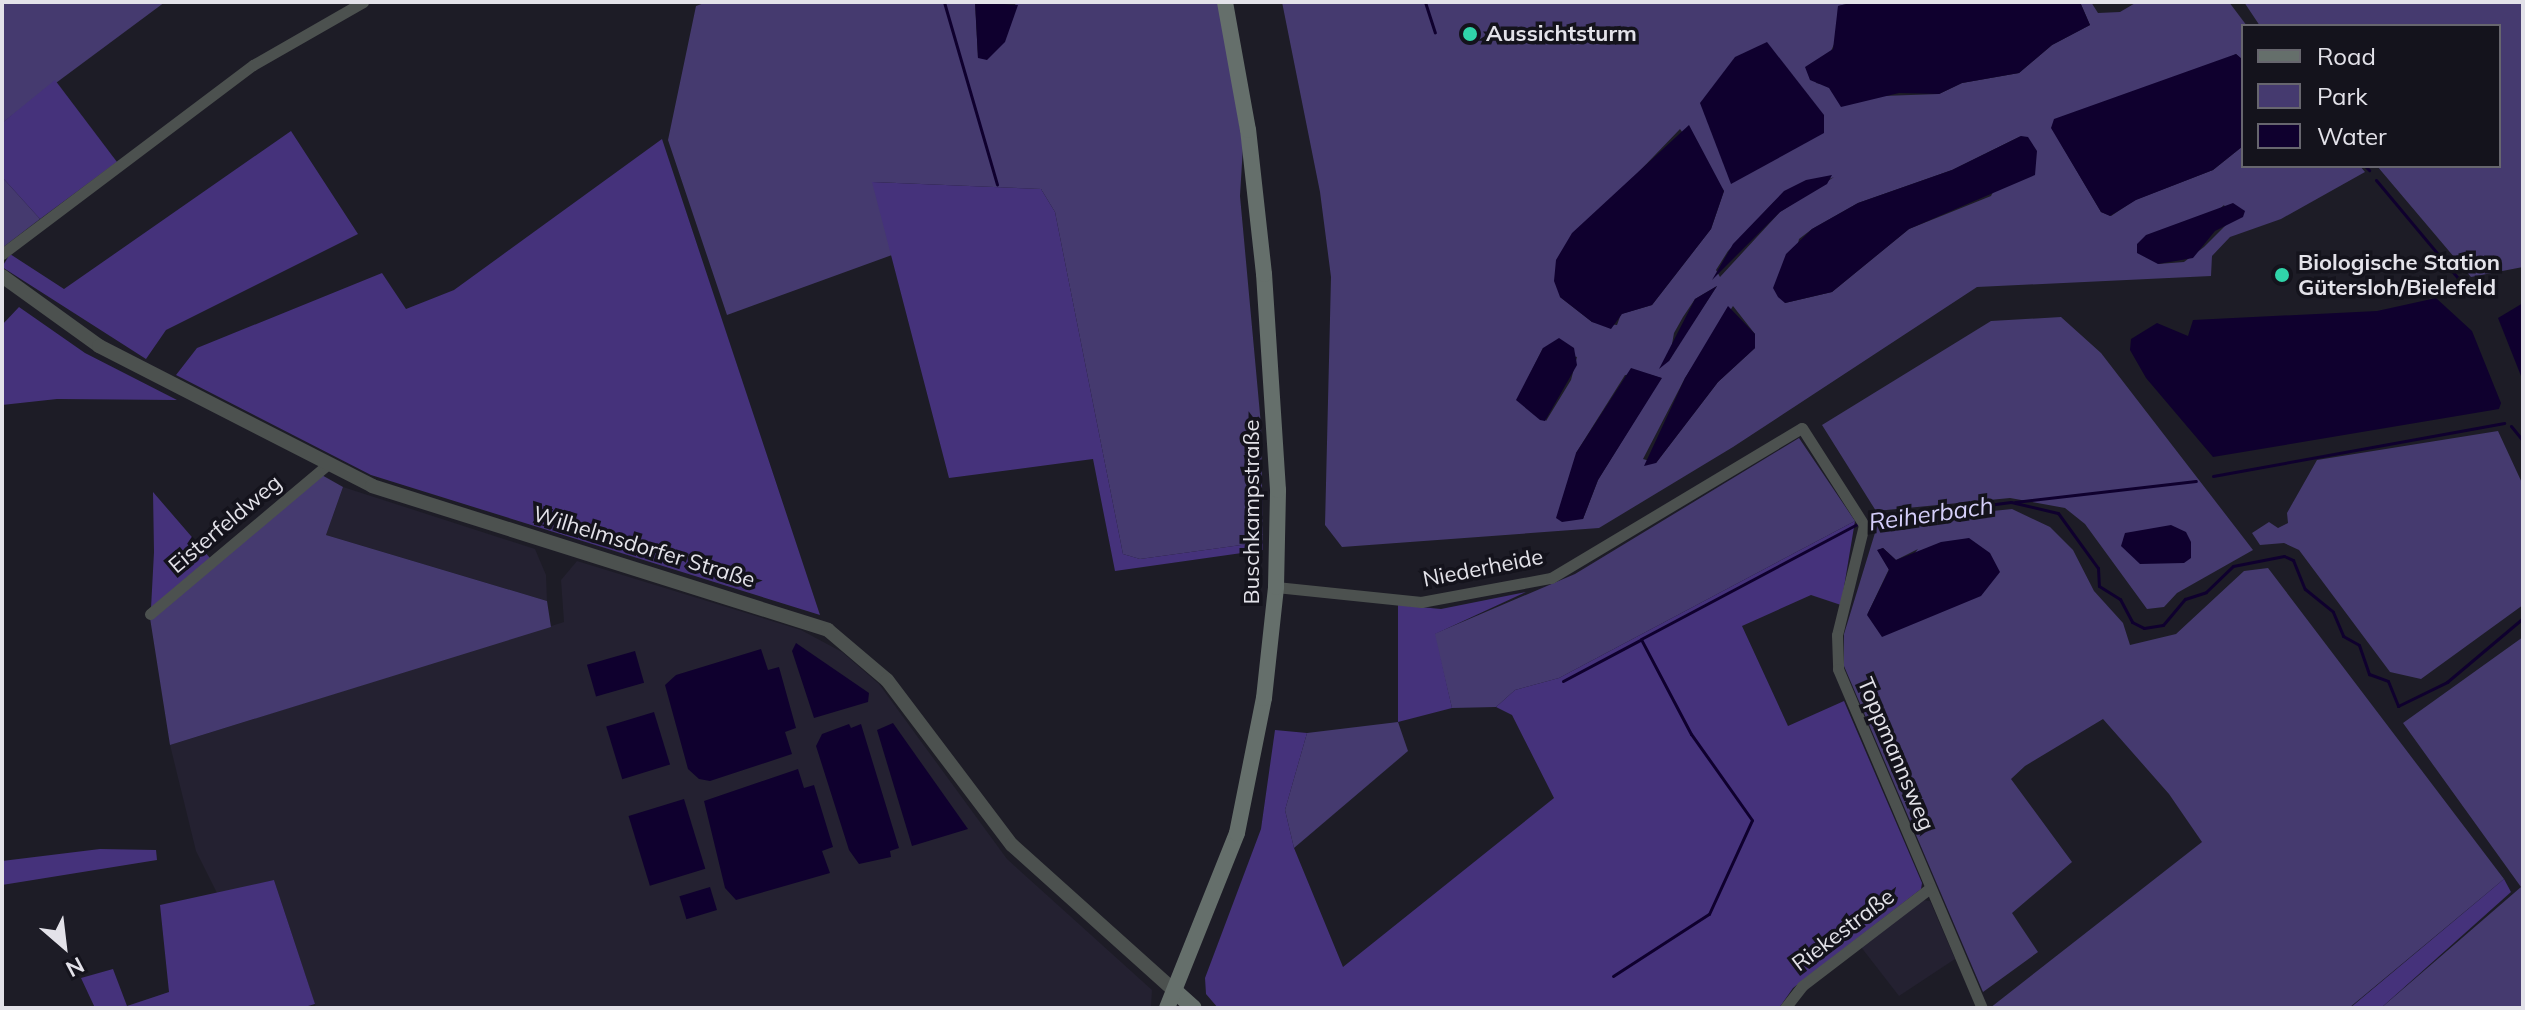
<!DOCTYPE html>
<html>
<head>
<meta charset="utf-8">
<style>
	body { margin:0 }
	#map { position:relative; width:2525px; height:1010px; overflow:hidden; background:#1d1c26; font-family:Mulish,sans-serif }
	div>[style] { position:absolute }
	.built>* { inset:0; background:#242131 }
	.green>* { inset:0; background:#453a6f }
	.forest>* { inset:0; background:#45327b }
	.water>* { inset:0; background:#0f002e; transform-origin:0 0 }
	.stream>* { height:3px; margin:-1.5px; padding:0 1.5px; transform-origin:1.5px; border-radius:1.5px; background:#0f002e }
	.minor>* { height:11px; margin:-5.5px; padding:0 5.5px; transform-origin:5.5px; border-radius:5.5px; background:#4c514f }
	.tertiary>* { height:14px; margin:-7px; padding:0 7px; transform-origin:7px; border-radius:7px; background:#4c514f }
	.secondary>* { height:16px; margin:-8px; padding:0 8px; transform-origin:8px; border-radius:8px; background:#656f6b }
	.dots>* { width:22px; height:22px; translate:-50% -50%; box-sizing:border-box; border:4px solid #14131c; border-radius:50% }
	span { translate:-50% -50%; white-space:nowrap; text-align:center; line-height:1.15; -webkit-text-stroke:7px #14131c; paint-order:stroke }
	.poi-label { font-size:22px; color:#e3e2e9; font-weight:700 }
	.left { translate:0 -50%; text-align:left }
	.street-label { font-size:22px; color:#e3e2e9 }
	.water-label { font-size:24px; color:#d5cffa; font-style:italic }
	.frame { position:absolute; inset:0; border:4px solid #e3e2e9; pointer-events:none }
	.legend { position:absolute; left:2241px; top:24px; width:260px; height:144px; box-sizing:border-box; background:#14131c; border:2px solid #67666e; margin:0; padding:10px 14px; list-style:none; font-size:24px; color:#e3e2e9 }
	.legend li { display:flex; align-items:center; gap:16px; height:40px }
	.legend b { width:40px; border:2px solid #67666e }
	.north { position:absolute; left:24px; top:906px; width:80px; height:80px; -webkit-text-stroke:6px #14131c; paint-order:stroke; rotate:152deg; font-size:22px; font-weight:700; line-height:32px; text-align:center; color:#e3e2e9 }
	.north::after { content:''; display:block; margin:auto; width:28px; height:36px; background:#e3e2e9; clip-path:polygon(50% 0,100% 100%,50% 72%,0 100%) }
</style>
</head>
<body>
<div id="map">
	<div class="built">
		<i style="clip-path:polygon(343px 487px,535px 549px,546px 575px,547px 601px,326px 535px)"></i>
		<i style="clip-path:polygon(577px 561px,801px 630px,842px 652px,879px 684px,1007px 859px,1152px 990px,1151px 1008px,316px 1008px,274px 880px,218px 895px,196px 851px,170px 745px,564px 622px,561px 580px)"></i>
		<i style="clip-path:polygon(1923px 900px,1930px 901px,1955px 959px,1899px 996px,1861px 947px)"></i>
	</div>
	<div class="green">
		<i style="clip-path:polygon(2px 2px,165px 2px,2px 123px)"></i>
		<i style="clip-path:polygon(707px 2px,975px 2px,978px 58px,1017px 2px,1219px 2px,1243px 146px,1240px 196px,1261px 425px,1263px 542px,1140px 559px,1123px 554px,1055px 212px,1041px 189px,873px 182px,892px 255px,727px 315px,668px 140px,696px 6px)"></i>
		<i style="clip-path:polygon(evenodd,1282px 2px,1855px 2px,1838px 6px,1837px 38px,1816px 83px,1882px 96px,1939px 94px,1962px 83px,2019px 73px,2052px 45px,2090px 25px,2080px 2px,2091px 2px,2098px 13px,2120px 12px,2137px 2px,2229px 2px,2247px 26px,2243px 60px,2236px 54px,2061px 144px,2101px 212px,2111px 216px,2135px 200px,2213px 170px,2243px 146px,2243px 166px,2360px 166px,2365px 172px,2281px 219px,2230px 237px,2212px 256px,2211px 276px,1977px 287px,1733px 447px,1599px 528px,1342px 547px,1325px 525px,1331px 277px,1320px 192px,1282px 2px,1680px 129px,1724px 191px,1711px 229px,1652px 305px,1621px 314px,1617px 325px,1592px 322px,1560px 297px,1629px 182px,1680px 129px,1282px 2px,2021px 136px,1991px 196px,1909px 229px,1832px 292px,1785px 303px,1799px 239px,1812px 229px,1858px 203px,1952px 170px,2021px 136px,1282px 2px,1834px 177px,1780px 212px,1720px 277px,1716px 270px,1728px 251px,1774px 202px,1834px 177px,1282px 2px,2224px 205px,2232px 219px,2204px 247px,2184px 262px,2158px 264px,2224px 205px,1282px 2px,1717px 286px,1677px 347px,1669px 361px,1674px 333px,1683px 317px,1695px 299px,1717px 286px,1282px 2px,1733px 306px,1755px 334px,1755px 348px,1718px 382px,1656px 463px,1643px 459px,1685px 378px,1733px 306px,1282px 2px,1543px 348px,1577px 357px,1571px 380px,1546px 421px,1528px 378px,1543px 348px,1282px 2px,1648px 374px,1661px 378px,1598px 480px,1583px 519px,1576px 453px,1625px 375px,1648px 374px)"></i>
		<i style="clip-path:polygon(2244px 2px,2523px 2px,2523px 267px,2471px 277px,2377px 166px,2499px 166px,2499px 26px,2260px 26px)"></i>
		<i style="clip-path:polygon(2px 177px,40px 219px,2px 248px)"></i>
		<i style="clip-path:polygon(2061px 317px,2101px 353px,2253px 550px,2177px 593px,2164px 607px,2147px 609px,2085px 524px,2065px 508px,2010px 498px,1876px 511px,1822px 425px,1991px 321px)"></i>
		<i style="clip-path:polygon(2498px 431px,2523px 485px,2523px 605px,2421px 679px,2390px 672px,2299px 550px,2284px 543px,2260px 545px,2252px 533px,2269px 522px,2278px 528px,2288px 523px,2287px 513px,2317px 460px)"></i>
		<i style="clip-path:polygon(1799px 438px,1855px 521px,1559px 678px,1515px 690px,1496px 707px,1452px 708px,1434px 634px,1575px 574px)"></i>
		<i style="clip-path:polygon(320px 474px,343px 487px,326px 535px,547px 601px,551px 627px,170px 745px,150px 618px)"></i>
		<i style="clip-path:polygon(evenodd,2012px 509px,2050px 527px,2073px 550px,2094px 591px,2123px 623px,2130px 645px,2176px 634px,2244px 571px,2268px 568px,2504px 879px,2349px 1008px,1990px 1008px,2202px 842px,2169px 794px,2103px 719px,2025px 766px,2011px 779px,2072px 862px,2012px 913px,2038px 952px,1983px 992px,1844px 666px,1844px 634px,1878px 523px,2012px 509px,1883px 548px,1896px 560px,1918px 549px,1867px 615px,1889px 569px,1878px 550px,1883px 548px)"></i>
		<i style="clip-path:polygon(2523px 637px,2523px 1008px,2381px 1008px,2521px 887px,2403px 723px)"></i>
		<i style="clip-path:polygon(1398px 722px,1408px 751px,1294px 848px,1285px 810px,1307px 733px)"></i>
	</div>
	<div class="forest">
		<i style="clip-path:polygon(55px 80px,117px 162px,40px 219px,2px 177px,2px 123px)"></i>
		<i style="clip-path:polygon(291px 131px,358px 234px,166px 330px,146px 359px,2px 267px,10px 254px,64px 289px)"></i>
		<i style="clip-path:polygon(662px 139px,820px 615px,371px 475px,176px 375px,197px 348px,382px 273px,406px 309px,454px 290px)"></i>
		<i style="clip-path:polygon(872px 182px,1041px 189px,1055px 212px,1123px 554px,1140px 559px,1263px 542px,1263px 550px,1115px 571px,1093px 459px,949px 478px)"></i>
		<i style="clip-path:polygon(19px 307px,85px 353px,177px 400px,57px 399px,2px 405px,2px 325px)"></i>
		<i style="clip-path:polygon(153px 492px,210px 558px,151px 608px,154px 552px)"></i>
		<i style="clip-path:polygon(1855px 521px,1841px 605px,1811px 595px,1742px 626px,1788px 726px,1844px 701px,1922px 883px,1921px 889px,1793px 988px,1779px 1008px,1218px 1008px,1206px 994px,1205px 978px,1261px 829px,1275px 730px,1307px 733px,1285px 810px,1294px 848px,1343px 967px,1554px 798px,1512px 715px,1496px 707px,1515px 690px,1559px 678px)"></i>
		<i style="clip-path:polygon(1526px 592px,1435px 634px,1452px 708px,1398px 722px,1398px 605px,1441px 609px)"></i>
		<i style="clip-path:polygon(100px 849px,156px 850px,157px 860px,2px 885px,2px 861px)"></i>
		<i style="clip-path:polygon(2504px 879px,2511px 892px,2381px 1008px,2350px 1008px)"></i>
		<i style="clip-path:polygon(274px 880px,315px 1004px,301px 1008px,95px 1008px,81px 978px,113px 969px,127px 1006px,169px 992px,160px 905px)"></i>
	</div>
	<div class="water">
		<i style="clip-path:polygon(975px 2px,1018px 5px,1005px 42px,987px 60px,978px 58px)"></i>
		<i style="clip-path:polygon(1855px 2px,2080px 2px,2090px 25px,2052px 45px,2019px 73px,1962px 83px,1939px 94px,1899px 93px,1841px 107px,1829px 88px,1810px 80px,1805px 67px,1833px 49px,1838px 6px)"></i>
		<i style="clip-path:polygon(1767px 42px,1824px 115px,1824px 133px,1731px 184px,1700px 103px,1735px 57px)"></i>
		<i style="clip-path:polygon(2236px 54px,2243px 60px,2243px 146px,2213px 170px,2136px 200px,2110px 216px,2101px 212px,2051px 128px,2054px 119px)"></i>
		<i style="clip-path:polygon(1689px 125px,1724px 191px,1711px 229px,1652px 305px,1622px 314px,1611px 329px,1592px 322px,1560px 297px,1554px 281px,1556px 260px,1572px 233px)"></i>
		<i style="clip-path:polygon(2021px 136px,2028px 137px,2037px 151px,2035px 175px,1909px 229px,1832px 292px,1785px 303px,1778px 297px,1773px 288px,1786px 254px,1812px 229px,1858px 203px,1952px 170px)"></i>
		<i style="clip-path:polygon(1832px 175px,1827px 184px,1780px 212px,1712px 280px,1733px 244px,1784px 191px,1806px 180px)"></i>
		<i style="clip-path:polygon(2233px 203px,2245px 211px,2243px 217px,2215px 231px,2193px 258px,2158px 264px,2137px 253px,2137px 244px,2146px 235px)"></i>
		<i style="clip-path:polygon(1717px 286px,1669px 361px,1659px 369px,1695px 299px)"></i>
		<i style="clip-path:polygon(2436px 298px,2472px 331px,2501px 403px,2499px 409px,2213px 457px,2146px 378px,2130px 350px,2131px 339px,2157px 323px,2188px 336px,2193px 320px,2377px 311px)"></i>
		<i style="clip-path:polygon(2523px 303px,2523px 381px,2498px 318px)"></i>
		<i style="clip-path:polygon(1728px 306px,1755px 334px,1755px 348px,1718px 382px,1656px 463px,1644px 466px,1685px 378px)"></i>
		<i style="clip-path:polygon(1559px 338px,1574px 348px,1577px 365px,1545px 421px,1540px 420px,1516px 400px,1543px 348px)"></i>
		<i style="clip-path:polygon(1631px 368px,1662px 378px,1598px 480px,1583px 519px,1562px 522px,1556px 518px,1576px 453px)"></i>
		<i style="clip-path:polygon(2171px 525px,2186px 532px,2191px 542px,2191px 558px,2184px 563px,2140px 564px,2121px 546px,2125px 533px)"></i>
		<i style="clip-path:polygon(1969px 538px,1990px 553px,2000px 572px,1981px 596px,1882px 637px,1867px 615px,1889px 570px,1877px 550px,1883px 548px,1896px 560px,1941px 542px)"></i>
		<i style="clip-path:polygon(796px 643px,869px 693px,868px 702px,814px 718px,792px 651px)"></i>
		<i style="clip-path:polygon(761px 649px,768px 670px,779px 667px,796px 728px,785px 732px,792px 754px,710px 781px,699px 779px,688px 769px,665px 685px,676px 675px)"></i>
		<i style="left:635px;top:651px;width:33px;height:50px;rotate:74deg"></i>
		<i style="left:654px;top:712px;width:55px;height:50px;rotate:73deg"></i>
		<i style="clip-path:polygon(893px 723px,968px 829px,912px 846px,877px 730px)"></i>
		<i style="clip-path:polygon(849px 724px,851px 728px,861px 724px,899px 848px,890px 851px,891px 857px,859px 864px,849px 850px,816px 746px,822px 734px)"></i>
		<i style="clip-path:polygon(798px 769px,804px 788px,814px 785px,833px 847px,822px 851px,830px 873px,736px 900px,725px 888px,704px 801px)"></i>
		<i style="left:684px;top:799px;width:73px;height:58px;rotate:73deg"></i>
		<i style="left:710px;top:887px;width:24px;height:32px;rotate:73deg"></i>
	</div>
	<div class="stream">
		<i style="left:944px;top:2px;width:190px;rotate:73.8deg"></i>
		<i style="left:1425px;top:2px;width:32px;rotate:72deg"></i>
		<i style="left:2365px;top:166px;width:6px;rotate:45deg"></i>
		<i style="left:2376px;top:180px;width:128px;rotate:50.1deg"></i>
		<i style="left:2511px;top:426px;width:19px;rotate:51deg"></i>
		<i style="left:2213px;top:476px;width:296px;rotate:-10.3deg"></i>
		<i style="left:2015px;top:502px;width:182px;rotate:-6.6deg"></i>
		<i style="left:1866px;top:521px;width:146px;rotate:-7.5deg"></i>
		<i style="left:2011px;top:502px;width:48px;rotate:13.2deg"></i>
		<i style="left:2058px;top:513px;width:68px;rotate:54deg"></i>
		<i style="left:2098px;top:568px;width:18px;rotate:87deg"></i>
		<i style="left:2099px;top:586px;width:25px;rotate:32deg"></i>
		<i style="left:2120px;top:599px;width:26px;rotate:62deg"></i>
		<i style="left:2132px;top:622px;width:13px;rotate:27deg"></i>
		<i style="left:2144px;top:628px;width:19px;rotate:-9deg"></i>
		<i style="left:2163px;top:625px;width:34px;rotate:-50deg"></i>
		<i style="left:2185px;top:599px;width:22px;rotate:-18deg"></i>
		<i style="left:2206px;top:592px;width:37px;rotate:-44deg"></i>
		<i style="left:2233px;top:566px;width:52px;rotate:-11.1deg"></i>
		<i style="left:2284px;top:556px;width:10px;rotate:24deg"></i>
		<i style="left:2293px;top:560px;width:31px;rotate:68deg"></i>
		<i style="left:2305px;top:589px;width:36px;rotate:39deg"></i>
		<i style="left:2333px;top:612px;width:26px;rotate:67deg"></i>
		<i style="left:2343px;top:636px;width:18px;rotate:29deg"></i>
		<i style="left:2359px;top:645px;width:31px;rotate:71deg"></i>
		<i style="left:2369px;top:674px;width:20px;rotate:20deg"></i>
		<i style="left:2388px;top:681px;width:27px;rotate:68deg"></i>
		<i style="left:2398px;top:706px;width:55px;rotate:-26.1deg"></i>
		<i style="left:2447px;top:682px;width:99px;rotate:-40.1deg"></i>
		<i style="left:1563px;top:681px;width:87px;rotate:-28deg"></i>
		<i style="left:1613px;top:976px;width:114px;rotate:-32.9deg"></i>
		<i style="left:1709px;top:914px;width:103px;rotate:-65.4deg"></i>
		<i style="left:1752px;top:820px;width:105px;rotate:-125.3deg"></i>
		<i style="left:1691px;top:734px;width:107px;rotate:-117.8deg"></i>
		<i style="left:1641px;top:639px;width:247px;rotate:-28deg"></i>
	</div>
	<div class="minor">
		<i style="left:2px;top:254px;width:314px;rotate:-37deg"></i>
		<i style="left:253px;top:65px;width:127px;rotate:-29.8deg"></i>
		<i style="left:1276px;top:587px;width:146px;rotate:5.9deg"></i>
		<i style="left:1421px;top:602px;width:132px;rotate:-10.5deg"></i>
		<i style="left:1551px;top:578px;width:292px;rotate:-30.9deg"></i>
		<i style="left:1802px;top:428px;width:115px;rotate:57.4deg"></i>
		<i style="left:1864px;top:525px;width:113px;rotate:103.8deg"></i>
		<i style="left:1837px;top:635px;width:34px;rotate:88deg"></i>
		<i style="left:1838px;top:669px;width:368px;rotate:67deg"></i>
		<i style="left:150px;top:614px;width:230px;rotate:-40.1deg"></i>
		<i style="left:1785px;top:1008px;width:28px;rotate:-52deg"></i>
		<i style="left:1802px;top:986px;width:161px;rotate:-37.4deg"></i>
	</div>
	<div class="tertiary">
		<i style="left:2px;top:276px;width:120px;rotate:35.8deg"></i>
		<i style="left:99px;top:346px;width:307px;rotate:27.1deg"></i>
		<i style="left:372px;top:486px;width:478px;rotate:17.5deg"></i>
		<i style="left:828px;top:630px;width:77px;rotate:40.3deg"></i>
		<i style="left:887px;top:680px;width:207px;rotate:52.9deg"></i>
		<i style="left:1012px;top:845px;width:220px;rotate:41.9deg"></i>
	</div>
	<div class="secondary">
		<i style="left:1176px;top:992px;width:24px;rotate:42deg"></i>
		<i style="left:1167px;top:1008px;width:188px;rotate:-68.2deg"></i>
		<i style="left:1237px;top:833px;width:138px;rotate:-78.7deg"></i>
		<i style="left:1264px;top:698px;width:112px;rotate:-83.8deg"></i>
		<i style="left:1276px;top:587px;width:97px;rotate:-88.8deg"></i>
		<i style="left:1278px;top:490px;width:216px;rotate:-93.7deg"></i>
		<i style="left:1264px;top:274px;width:145px;rotate:-96.3deg"></i>
		<i style="left:1248px;top:130px;width:130px;rotate:-100.2deg"></i>
	</div>
	<div class="dots">
		<i style="left:1470px;top:34px;background:#30d4a9"></i>
		<i style="left:2282px;top:275px;background:#30d4a9"></i>
	</div>
	<div class="poi-label">
		<span class="left" style="left:1486px;top:34px">Aussichtsturm</span>
		<span class="left" style="left:2298px;top:275px">Biologische Station<br>Gütersloh/Bielefeld</span>
	</div>
	<div class="street-label">
		<span style="left:1252px;top:512px;rotate:-90deg">Buschkampstraße</span>
		<span style="left:225px;top:524px;rotate:-40deg">Eisterfeldweg</span>
		<span style="left:644px;top:547px;rotate:17deg">Wilhelmsdorfer Straße</span>
		<span style="left:1483px;top:568px;rotate:-11deg">Niederheide</span>
		<span style="left:1896px;top:754px;rotate:67deg">Toppmannsweg</span>
		<span style="left:1843px;top:930px;rotate:-37deg">Riekestraße</span>
	</div>
	<div class="water-label">
		<span style="left:1931px;top:514px;rotate:-8deg">Reiherbach</span>
	</div>
	<div class="frame"></div>
	<ul class="legend">
	<li><b style="height:10px;background:#656f6b"></b>Road</li>
	<li><b style="height:22px;background:#453a6f"></b>Park</li>
	<li><b style="height:22px;background:#0f002e"></b>Water</li>
	</ul>
	<div class="north">N</div>
</div>
</body>
</html>
